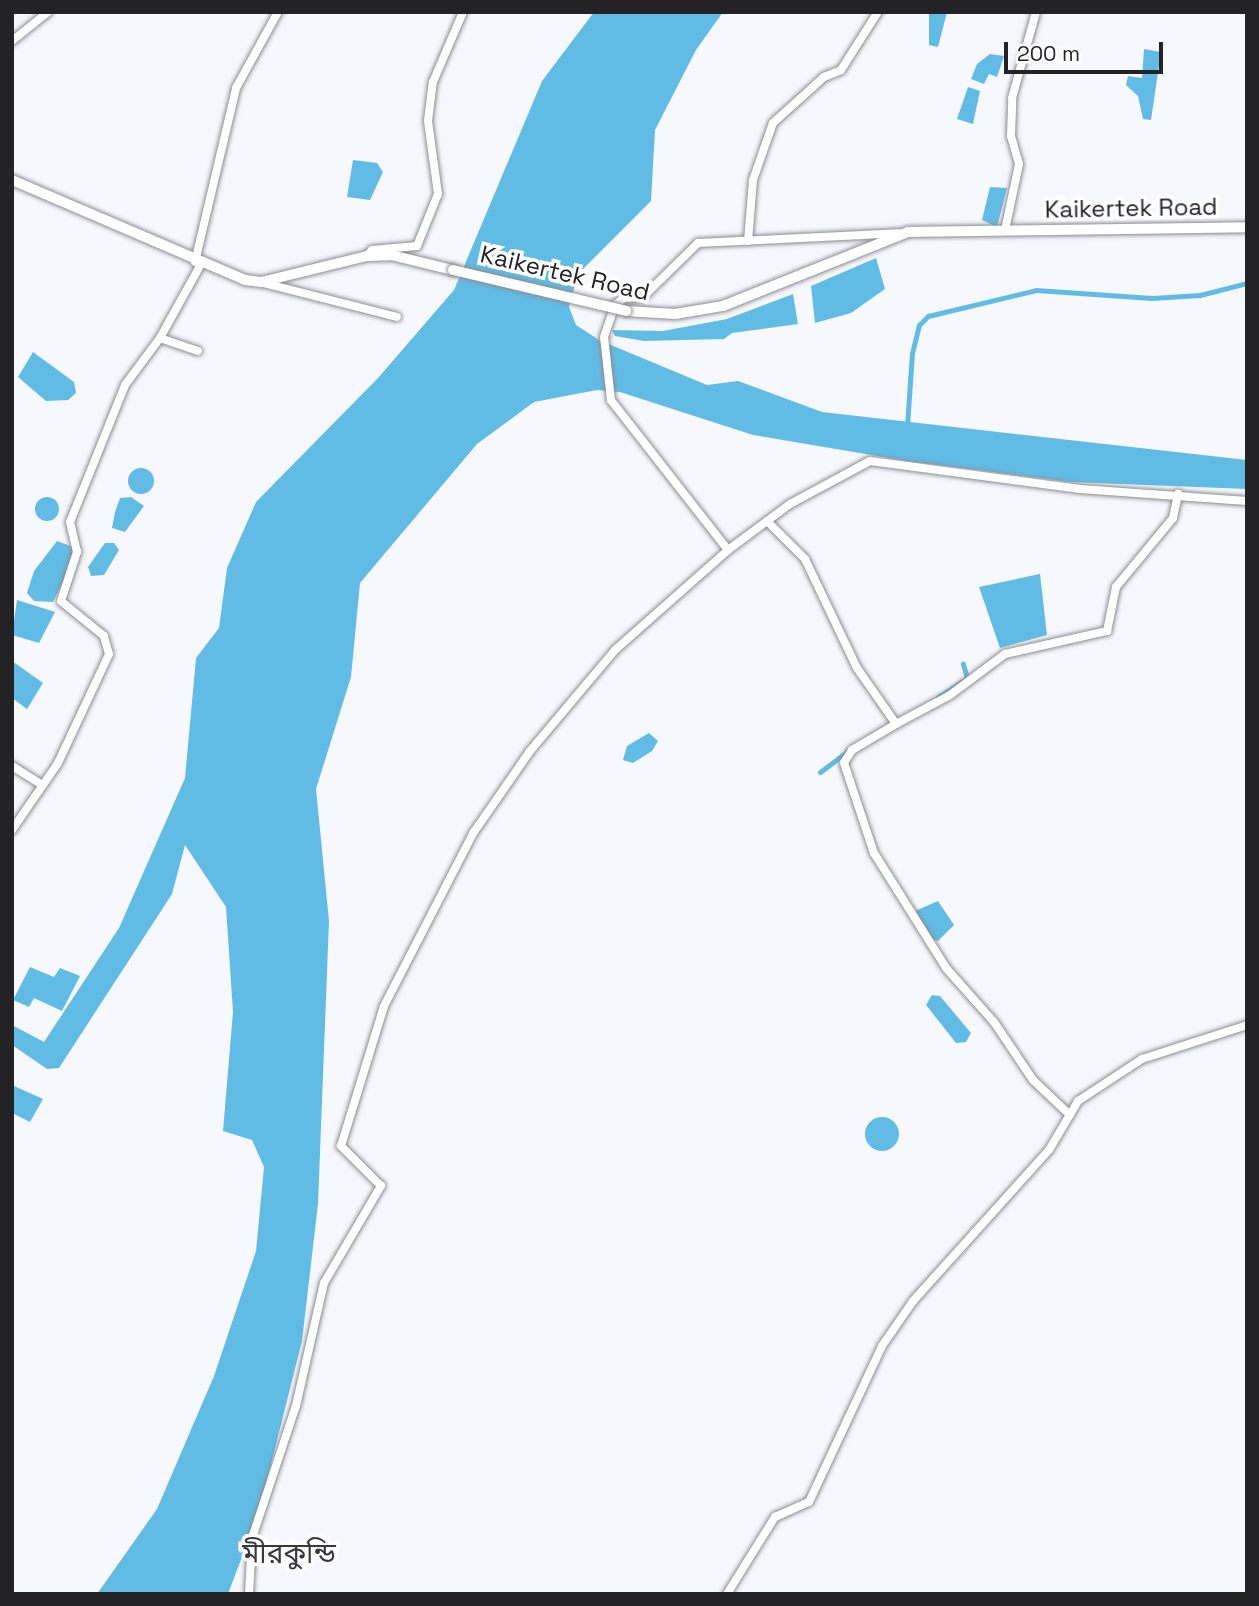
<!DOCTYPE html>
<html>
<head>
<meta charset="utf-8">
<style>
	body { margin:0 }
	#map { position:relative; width:1259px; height:1606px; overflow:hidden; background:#f7f8fd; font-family:"Space Grotesk","Noto Sans Bengali",sans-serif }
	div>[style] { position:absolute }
	.water>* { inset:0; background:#61bce5 }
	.round { border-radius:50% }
	.canal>* { height:5px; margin:-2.5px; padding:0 2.5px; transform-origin:2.5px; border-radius:2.5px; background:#61bce5 }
	.roads { filter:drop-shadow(0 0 2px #8c8d91) drop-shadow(0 0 2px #8c8d91) }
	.minor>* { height:8px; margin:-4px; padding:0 4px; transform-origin:4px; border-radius:4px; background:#fff }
	.major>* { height:10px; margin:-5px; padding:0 5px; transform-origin:5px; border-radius:5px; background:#fff }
	.bridges { filter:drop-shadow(0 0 2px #8c8d91) drop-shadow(0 0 2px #8c8d91) }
	.major-bridge>* { height:10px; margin:-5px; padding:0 5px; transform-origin:5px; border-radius:5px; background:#fff }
	span { translate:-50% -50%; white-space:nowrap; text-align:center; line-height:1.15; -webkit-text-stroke:7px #fff; paint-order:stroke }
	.street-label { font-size:24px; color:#232325 }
	.quarter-label { font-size:28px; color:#38383c }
	.frame { position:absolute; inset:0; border:14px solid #232325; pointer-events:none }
	.scale { position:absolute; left:1004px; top:42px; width:159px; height:32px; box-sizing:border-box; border:4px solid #232325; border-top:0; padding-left:9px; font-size:21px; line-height:24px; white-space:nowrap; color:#232325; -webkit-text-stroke:5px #fff; paint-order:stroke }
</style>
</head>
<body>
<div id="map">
	<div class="water">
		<i style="clip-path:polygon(594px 12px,723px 12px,696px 50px,655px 130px,651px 201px,578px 274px,569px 307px,576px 325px,599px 340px,707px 385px,738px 381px,822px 412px,1247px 460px,1247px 489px,1070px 482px,907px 461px,753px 435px,620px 392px,597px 390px,534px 402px,477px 444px,360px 583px,351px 677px,316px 789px,329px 921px,318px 1204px,302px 1341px,259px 1512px,228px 1594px,97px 1594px,157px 1509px,214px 1376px,256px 1251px,264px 1167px,252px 1140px,223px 1131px,233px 1012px,226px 907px,185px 845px,172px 894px,59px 1068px,47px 1069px,12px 1045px,12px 1025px,44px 1042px,119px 928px,185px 778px,196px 658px,219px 628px,227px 568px,256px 502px,378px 378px,454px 290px,542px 81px)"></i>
		<i style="clip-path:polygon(929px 12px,947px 12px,938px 47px,929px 45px)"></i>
		<i style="clip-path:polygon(1144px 49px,1161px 52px,1151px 120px,1143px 119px,1138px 96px,1126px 85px,1128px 76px,1142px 78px)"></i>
		<i style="clip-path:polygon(990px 54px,1004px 56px,997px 77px,989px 74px,984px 84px,971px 79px,977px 64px)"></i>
		<i style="clip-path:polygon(968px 87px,980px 91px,973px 124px,957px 119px)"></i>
		<i style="clip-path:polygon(353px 160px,377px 163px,383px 172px,370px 200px,347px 197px)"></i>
		<i style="clip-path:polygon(990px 187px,1007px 188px,997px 227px,982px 220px)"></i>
		<i style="clip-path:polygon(876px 258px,885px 289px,851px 313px,815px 323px,811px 286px)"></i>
		<i style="clip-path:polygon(793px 294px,798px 324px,732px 333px,724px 339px,644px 341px,615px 336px,612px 330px,663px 331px,727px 319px)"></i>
		<i style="clip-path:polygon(33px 352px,74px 382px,76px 393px,68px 400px,46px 401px,18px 377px)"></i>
		<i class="round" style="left:128px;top:468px;width:26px;height:26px"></i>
		<i class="round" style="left:35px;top:497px;width:24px;height:24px"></i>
		<i style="clip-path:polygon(131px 497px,144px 506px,125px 532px,112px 528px,115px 512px,120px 498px)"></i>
		<i style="clip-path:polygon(57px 541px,73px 547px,76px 555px,53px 602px,34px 601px,27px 593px,34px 571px)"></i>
		<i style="clip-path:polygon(105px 543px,114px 543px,119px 550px,104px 575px,91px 576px,88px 567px)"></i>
		<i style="clip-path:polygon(1040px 574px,1047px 635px,1000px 648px,979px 587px)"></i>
		<i style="clip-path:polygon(17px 600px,55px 612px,39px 643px,12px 635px)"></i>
		<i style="clip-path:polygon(12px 661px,43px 683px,27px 709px,12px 698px)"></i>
		<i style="clip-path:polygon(649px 733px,658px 741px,652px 751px,633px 763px,623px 760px,627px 746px)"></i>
		<i style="clip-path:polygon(938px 901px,954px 925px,938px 941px,931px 939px,915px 911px)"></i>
		<i style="clip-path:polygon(30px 967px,54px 977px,60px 968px,80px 976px,62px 1011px,34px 998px,29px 1007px,13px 1000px)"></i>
		<i style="clip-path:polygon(932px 995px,940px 996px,971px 1033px,966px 1042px,956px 1043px,926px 1005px)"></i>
		<i style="clip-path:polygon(12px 1085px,43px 1099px,30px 1122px,12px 1113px)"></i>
		<i class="round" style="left:865px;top:1117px;width:34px;height:34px"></i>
	</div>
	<div class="canal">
		<i style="left:907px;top:426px;width:73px;rotate:-86.1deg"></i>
		<i style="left:912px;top:353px;width:29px;rotate:-76deg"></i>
		<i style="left:919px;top:325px;width:13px;rotate:-45deg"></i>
		<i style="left:928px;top:316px;width:111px;rotate:-13.5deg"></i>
		<i style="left:1036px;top:290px;width:116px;rotate:3.9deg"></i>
		<i style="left:1152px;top:298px;width:48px;rotate:-3.6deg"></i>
		<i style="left:1200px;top:295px;width:49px;rotate:-14.3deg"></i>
		<i style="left:938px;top:697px;width:35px;rotate:-33deg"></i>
		<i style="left:967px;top:678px;width:15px;rotate:-106deg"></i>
		<i style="left:820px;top:772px;width:39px;rotate:-37deg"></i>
	</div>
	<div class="roads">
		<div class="minor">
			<i style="left:12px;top:41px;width:46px;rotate:-38.9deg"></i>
			<i style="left:1005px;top:230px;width:67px;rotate:-78deg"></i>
			<i style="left:1019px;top:164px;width:29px;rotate:-106deg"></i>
			<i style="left:1011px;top:136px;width:38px;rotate:-88deg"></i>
			<i style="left:1012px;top:98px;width:89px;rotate:-74.4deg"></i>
			<i style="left:748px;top:241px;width:61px;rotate:-85.3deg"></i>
			<i style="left:753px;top:180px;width:60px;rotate:-70.7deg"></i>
			<i style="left:773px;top:123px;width:69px;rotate:-42deg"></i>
			<i style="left:824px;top:77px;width:18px;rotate:-22deg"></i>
			<i style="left:841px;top:70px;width:69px;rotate:-57.5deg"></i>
			<i style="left:367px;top:256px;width:8px;rotate:-50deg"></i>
			<i style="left:372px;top:250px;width:45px;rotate:-5.1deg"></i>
			<i style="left:417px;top:246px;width:56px;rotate:-68deg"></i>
			<i style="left:438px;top:194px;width:74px;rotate:-97.8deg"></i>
			<i style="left:428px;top:121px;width:39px;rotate:-83deg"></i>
			<i style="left:433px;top:82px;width:76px;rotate:-66.8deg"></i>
			<i style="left:195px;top:262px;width:179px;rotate:-76.7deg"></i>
			<i style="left:236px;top:88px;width:87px;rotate:-61.1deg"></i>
			<i style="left:264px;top:283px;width:137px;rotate:14.3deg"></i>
			<i style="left:160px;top:338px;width:40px;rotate:18.9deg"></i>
			<i style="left:767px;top:521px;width:54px;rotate:45deg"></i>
			<i style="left:805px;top:559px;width:121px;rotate:64.5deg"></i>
			<i style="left:857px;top:668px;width:68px;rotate:55.1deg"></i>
			<i style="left:896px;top:724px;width:51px;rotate:149.4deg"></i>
			<i style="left:852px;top:750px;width:15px;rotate:122deg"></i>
			<i style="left:844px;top:763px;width:95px;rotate:71.6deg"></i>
			<i style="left:874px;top:853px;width:136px;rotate:57.9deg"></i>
			<i style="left:946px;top:968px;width:72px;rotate:48.4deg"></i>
			<i style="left:994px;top:1022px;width:70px;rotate:56.1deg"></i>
			<i style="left:1033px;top:1080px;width:51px;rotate:43.4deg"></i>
			<i style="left:728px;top:550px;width:77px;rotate:-36.6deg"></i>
			<i style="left:790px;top:504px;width:91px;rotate:-28.3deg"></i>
			<i style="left:870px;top:461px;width:212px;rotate:7.6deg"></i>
			<i style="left:1080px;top:489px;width:167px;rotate:4.1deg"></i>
			<i style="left:896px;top:724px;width:61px;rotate:-28.2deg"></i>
			<i style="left:950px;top:695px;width:69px;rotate:-36.7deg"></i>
			<i style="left:1005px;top:654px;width:105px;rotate:-12.7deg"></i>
			<i style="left:1107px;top:631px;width:45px;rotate:-78.4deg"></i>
			<i style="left:1116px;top:587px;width:89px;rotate:-50.4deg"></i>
			<i style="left:1173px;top:518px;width:25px;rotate:-78deg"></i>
			<i style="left:12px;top:766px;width:36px;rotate:32deg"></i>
			<i style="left:12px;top:830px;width:81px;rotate:-55.5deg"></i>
			<i style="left:58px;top:763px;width:120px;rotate:-64.9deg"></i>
			<i style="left:109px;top:654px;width:19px;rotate:-106deg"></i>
			<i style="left:104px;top:636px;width:55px;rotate:-140.9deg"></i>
			<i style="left:61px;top:601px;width:52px;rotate:-71.9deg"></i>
			<i style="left:77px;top:552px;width:31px;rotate:-103deg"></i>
			<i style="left:70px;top:522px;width:148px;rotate:-68.1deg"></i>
			<i style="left:125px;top:385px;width:59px;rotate:-53.3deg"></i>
			<i style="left:160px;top:338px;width:85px;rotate:-61deg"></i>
			<i style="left:249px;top:1594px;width:56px;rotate:-86.9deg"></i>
			<i style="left:252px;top:1538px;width:139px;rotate:-71.6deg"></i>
			<i style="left:296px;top:1406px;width:126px;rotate:-77.2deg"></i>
			<i style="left:324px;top:1283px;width:113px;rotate:-59.6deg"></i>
			<i style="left:381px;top:1186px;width:57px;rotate:-135deg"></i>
			<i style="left:341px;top:1146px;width:146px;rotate:-72.9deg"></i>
			<i style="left:384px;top:1006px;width:196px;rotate:-62.7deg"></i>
			<i style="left:474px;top:832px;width:98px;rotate:-55.3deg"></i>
			<i style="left:530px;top:751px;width:132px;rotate:-49.9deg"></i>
			<i style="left:615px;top:650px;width:151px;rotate:-41.5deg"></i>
			<i style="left:728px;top:550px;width:190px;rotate:-128deg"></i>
			<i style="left:611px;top:400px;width:63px;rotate:-96.3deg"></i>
			<i style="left:604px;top:337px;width:34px;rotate:-71deg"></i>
			<i style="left:615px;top:305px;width:11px;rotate:-38deg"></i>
			<i style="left:624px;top:298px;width:19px;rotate:-3deg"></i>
			<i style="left:643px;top:297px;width:77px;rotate:-44.5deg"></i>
			<i style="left:698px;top:243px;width:201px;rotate:-2.8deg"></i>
			<i style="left:727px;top:1594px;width:91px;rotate:-58.1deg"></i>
			<i style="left:775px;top:1517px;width:37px;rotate:-24deg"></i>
			<i style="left:809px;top:1502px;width:172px;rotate:-64.9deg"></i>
			<i style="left:882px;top:1346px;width:55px;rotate:-55.4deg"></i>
			<i style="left:913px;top:1301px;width:203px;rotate:-48deg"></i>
			<i style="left:1049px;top:1150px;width:57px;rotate:-59.4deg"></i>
			<i style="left:1078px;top:1101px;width:77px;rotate:-33.3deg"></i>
			<i style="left:1142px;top:1059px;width:110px;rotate:-17.9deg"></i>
		</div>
		<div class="major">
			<i style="left:12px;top:180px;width:254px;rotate:23.2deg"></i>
			<i style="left:245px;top:280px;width:16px;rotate:7deg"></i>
			<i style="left:261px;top:282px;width:109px;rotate:-13.8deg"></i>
			<i style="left:367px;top:256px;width:24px;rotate:-2deg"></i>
			<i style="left:391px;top:255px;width:64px;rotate:13.6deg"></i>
			<i style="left:626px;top:311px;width:49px;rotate:3.5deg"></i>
			<i style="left:675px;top:314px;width:49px;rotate:-9.5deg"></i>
			<i style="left:723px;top:306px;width:199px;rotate:-21.8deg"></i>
			<i style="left:908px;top:232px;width:339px;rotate:-0.8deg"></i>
		</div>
	</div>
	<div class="bridges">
		<div class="major-bridge">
			<i style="left:453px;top:270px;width:178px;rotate:13.3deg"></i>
		</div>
	</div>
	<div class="street-label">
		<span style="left:1131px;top:208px;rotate:-1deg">Kaikertek Road</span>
		<span style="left:565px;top:273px;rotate:13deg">Kaikertek Road</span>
	</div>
	<div class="quarter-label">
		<span style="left:289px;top:1553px">মীরকুন্ডি</span>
	</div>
	<div class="frame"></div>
	<div class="scale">200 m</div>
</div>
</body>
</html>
